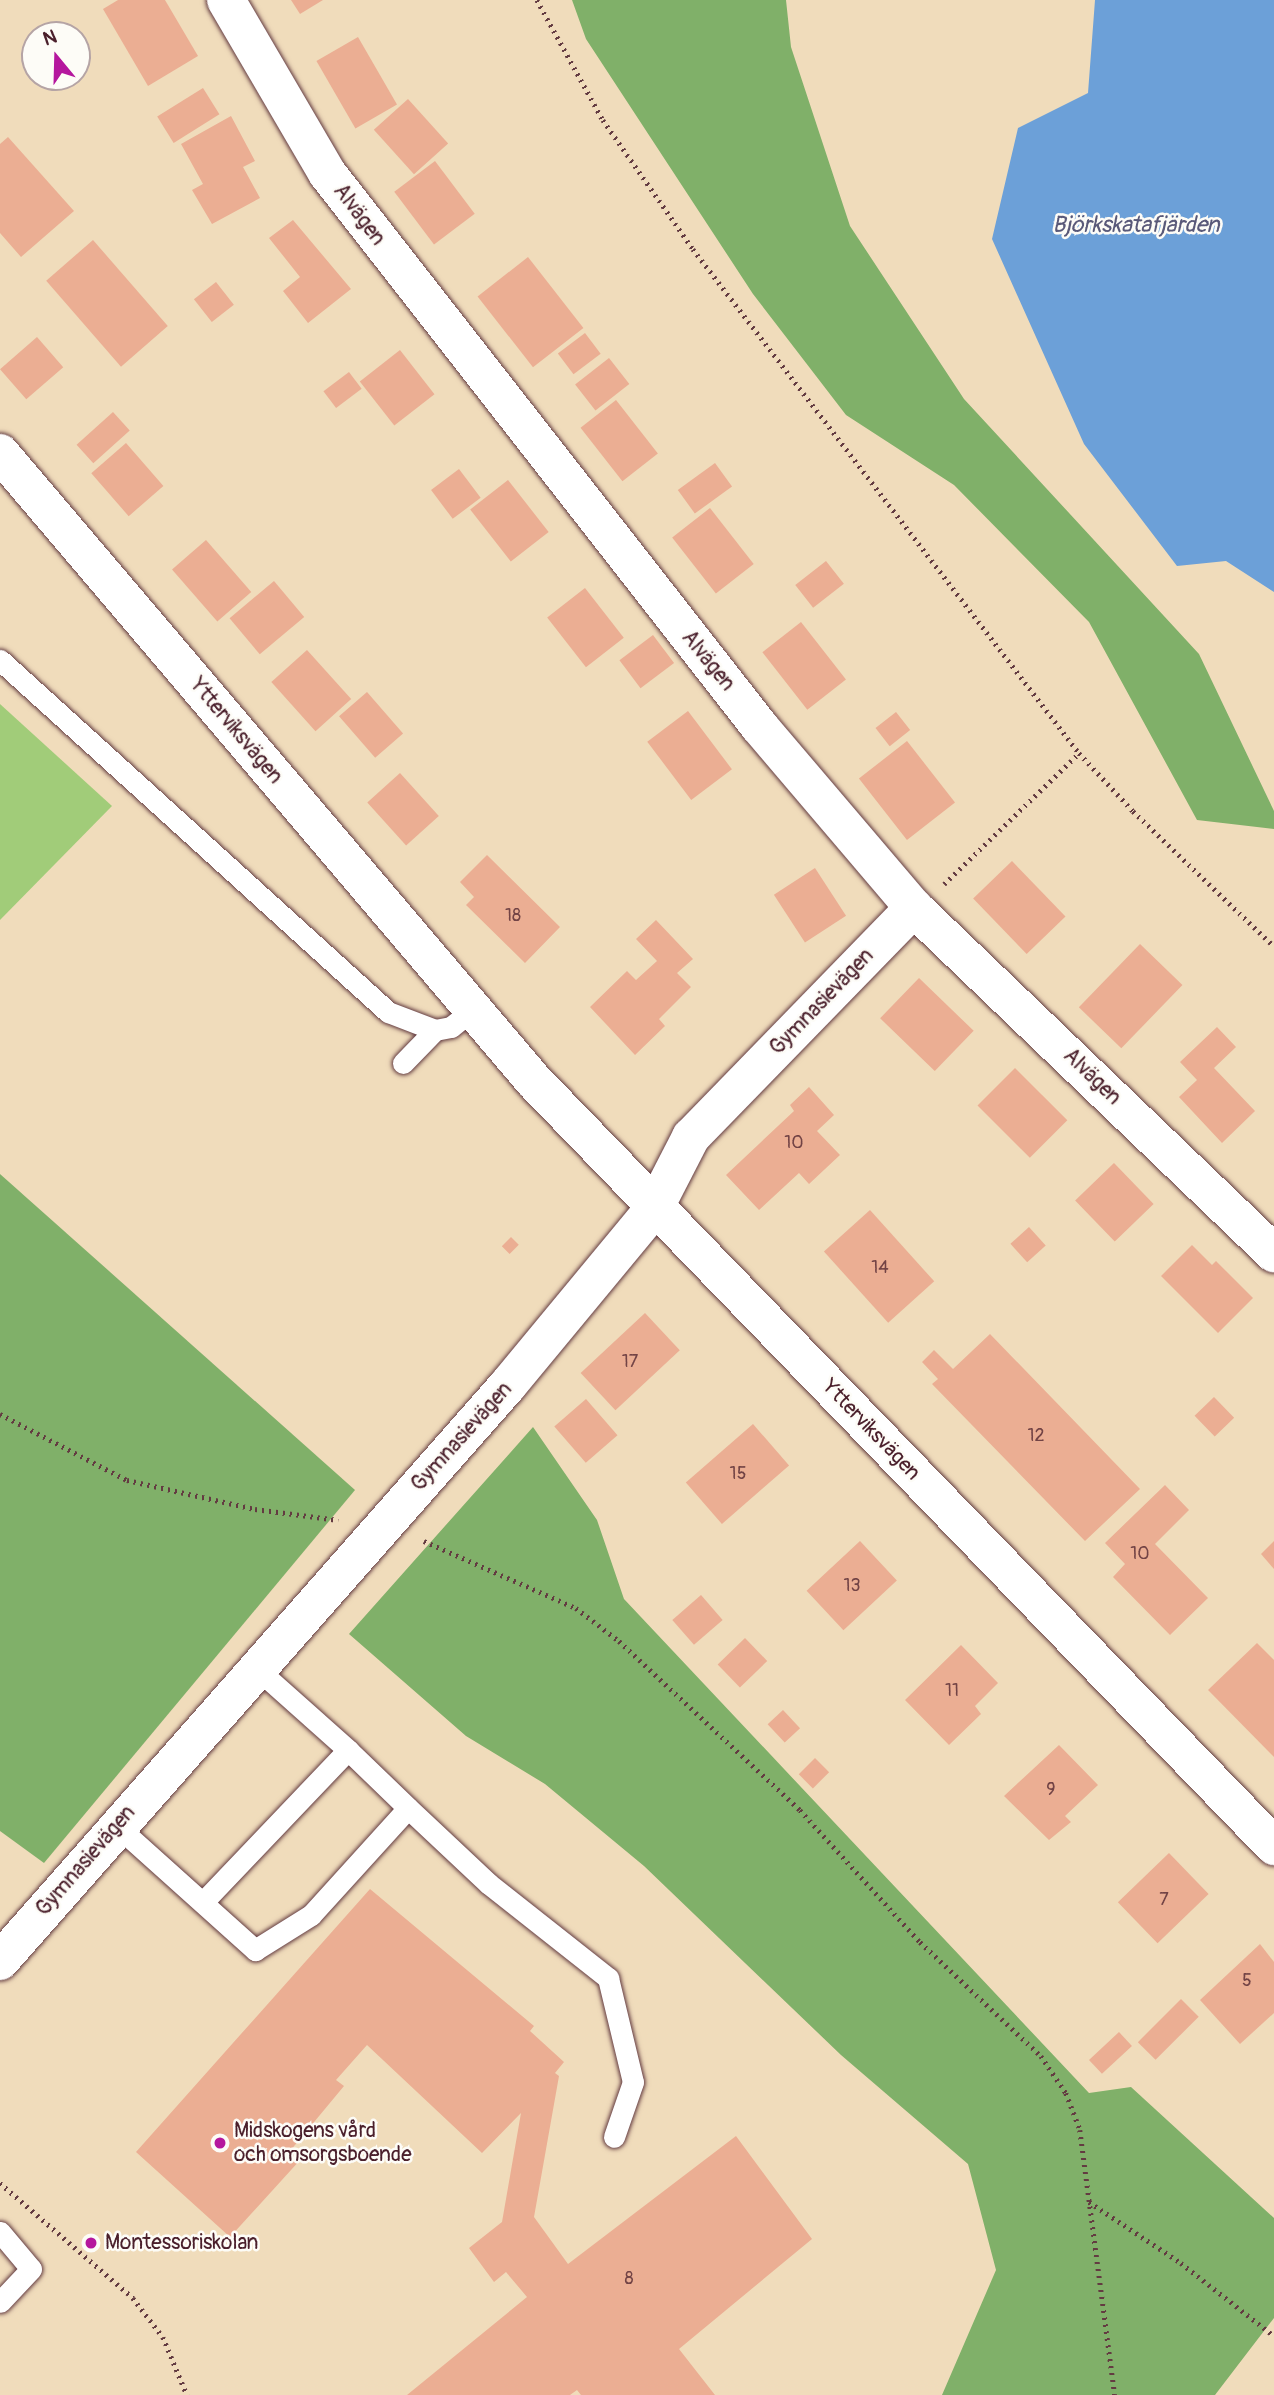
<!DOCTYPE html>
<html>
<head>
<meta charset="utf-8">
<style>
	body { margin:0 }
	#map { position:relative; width:1274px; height:2395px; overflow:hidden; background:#f0dcbb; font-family:Pangolin,sans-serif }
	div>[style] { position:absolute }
	.green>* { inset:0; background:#a1cc79 }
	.forest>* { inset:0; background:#80b069 }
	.water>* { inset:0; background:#6ca0d8 }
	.building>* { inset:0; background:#ebae93; transform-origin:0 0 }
	.path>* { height:4.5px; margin-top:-2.25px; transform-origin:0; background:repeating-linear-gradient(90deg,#633b41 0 2px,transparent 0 7px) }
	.roads { filter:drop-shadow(0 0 2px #633b41) drop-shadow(0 0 2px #633b41) }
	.lane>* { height:21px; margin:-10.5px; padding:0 10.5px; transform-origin:10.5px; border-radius:10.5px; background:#fff }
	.street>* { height:38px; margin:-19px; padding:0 19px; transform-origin:19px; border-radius:19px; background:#fff }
	.dots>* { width:19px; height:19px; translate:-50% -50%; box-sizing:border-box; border:4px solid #fdfcf7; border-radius:50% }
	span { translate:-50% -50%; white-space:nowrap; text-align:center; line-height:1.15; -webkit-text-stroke:5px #fdfcf7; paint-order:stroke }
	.number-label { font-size:18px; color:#724345 }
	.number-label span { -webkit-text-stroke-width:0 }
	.street-label { font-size:21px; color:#4a1f2b }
	.poi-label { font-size:21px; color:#4a1f2b }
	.left { translate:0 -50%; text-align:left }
	.water-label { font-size:23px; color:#595979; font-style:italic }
	.north { position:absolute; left:21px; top:21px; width:70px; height:70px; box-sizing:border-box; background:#fdfcf7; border:2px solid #b5a4a5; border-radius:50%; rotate:341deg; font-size:19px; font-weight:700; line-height:28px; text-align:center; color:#4a1f2b }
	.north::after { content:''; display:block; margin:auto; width:24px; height:32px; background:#b5179e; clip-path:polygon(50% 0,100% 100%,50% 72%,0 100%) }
</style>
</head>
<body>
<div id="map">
	<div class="green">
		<i style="clip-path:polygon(0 704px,112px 806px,0 920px)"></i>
	</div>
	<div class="forest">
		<i style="clip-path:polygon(572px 0,786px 0,791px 47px,850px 226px,964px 399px,1199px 654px,1274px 811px,1274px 829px,1197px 820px,1089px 622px,954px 485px,846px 415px,753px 294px,586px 39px)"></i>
		<i style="clip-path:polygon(0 1174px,355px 1490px,44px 1863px,0 1831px)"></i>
		<i style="clip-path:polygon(533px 1427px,597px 1520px,624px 1599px,1089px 2093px,1131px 2087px,1274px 2218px,1274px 2318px,1215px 2395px,942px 2395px,996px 2270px,968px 2164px,841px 2055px,644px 1866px,545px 1784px,466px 1736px,349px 1634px)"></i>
	</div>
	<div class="water">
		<i style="clip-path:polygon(1095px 0,1274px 0,1274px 592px,1226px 561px,1177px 566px,1084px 444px,992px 239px,1018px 128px,1088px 93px)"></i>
	</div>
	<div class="building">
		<i style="clip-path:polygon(118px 0,165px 0,198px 56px,148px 86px,103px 9px)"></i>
		<i style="clip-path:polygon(291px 0,323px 0,300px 14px)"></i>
		<i style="left:358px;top:37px;width:78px;height:48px;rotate:60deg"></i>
		<i style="left:203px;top:88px;width:31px;height:54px;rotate:58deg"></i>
		<i style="left:408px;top:99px;width:60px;height:46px;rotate:48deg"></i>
		<i style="clip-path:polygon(231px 116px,255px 161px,243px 167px,260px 198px,212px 224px,192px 190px,203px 184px,181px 144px)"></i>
		<i style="clip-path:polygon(8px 137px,74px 211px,21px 257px,0 233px,0 144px)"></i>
		<i style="left:435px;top:161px;width:66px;height:51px;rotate:53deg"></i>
		<i style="clip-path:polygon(293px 220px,351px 289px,308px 323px,283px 291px,300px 277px,269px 238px)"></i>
		<i style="left:93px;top:240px;width:114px;height:62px;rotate:49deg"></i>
		<i style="left:528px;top:257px;width:90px;height:64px;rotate:52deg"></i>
		<i style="left:216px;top:282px;width:29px;height:28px;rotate:52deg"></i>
		<i style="left:585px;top:333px;width:26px;height:34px;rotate:53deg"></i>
		<i style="left:37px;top:337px;width:40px;height:49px;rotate:49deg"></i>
		<i style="left:400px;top:350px;width:56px;height:51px;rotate:52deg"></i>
		<i style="left:609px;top:358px;width:33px;height:43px;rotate:52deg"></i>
		<i style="left:349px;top:372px;width:21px;height:32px;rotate:53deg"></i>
		<i style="left:616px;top:400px;width:68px;height:45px;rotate:52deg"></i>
		<i style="left:113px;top:412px;width:25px;height:49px;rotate:48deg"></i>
		<i style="left:126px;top:443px;width:57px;height:46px;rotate:49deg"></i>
		<i style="left:715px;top:463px;width:29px;height:46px;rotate:54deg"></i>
		<i style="left:459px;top:469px;width:36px;height:35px;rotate:53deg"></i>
		<i style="left:508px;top:480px;width:66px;height:48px;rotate:52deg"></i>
		<i style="left:710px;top:508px;width:71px;height:48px;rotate:52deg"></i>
		<i style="left:206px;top:540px;width:69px;height:45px;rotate:49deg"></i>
		<i style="left:826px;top:561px;width:29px;height:39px;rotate:52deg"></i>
		<i style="left:274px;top:581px;width:47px;height:58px;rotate:50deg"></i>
		<i style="left:585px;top:588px;width:63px;height:48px;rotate:52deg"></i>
		<i style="left:801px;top:622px;width:73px;height:49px;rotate:52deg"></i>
		<i style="left:653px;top:635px;width:35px;height:42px;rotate:53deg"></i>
		<i style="left:307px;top:650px;width:66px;height:48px;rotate:48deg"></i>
		<i style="left:367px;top:692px;width:55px;height:37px;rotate:49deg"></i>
		<i style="left:688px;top:711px;width:73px;height:51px;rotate:53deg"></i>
		<i style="left:896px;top:712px;width:23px;height:26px;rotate:52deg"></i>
		<i style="left:907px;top:741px;width:78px;height:61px;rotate:52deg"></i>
		<i style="left:400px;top:773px;width:58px;height:44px;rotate:48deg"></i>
		<i style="clip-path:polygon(487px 855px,560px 927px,525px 963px,466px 905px,474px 897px,460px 882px)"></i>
		<i style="left:1012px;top:861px;width:77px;height:54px;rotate:46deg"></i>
		<i style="left:815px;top:868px;width:57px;height:49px;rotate:57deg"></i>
		<i style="clip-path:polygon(656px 920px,693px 959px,677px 973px,691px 987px,659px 1019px,665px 1026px,635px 1055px,590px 1007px,627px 971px,636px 980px,657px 961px,636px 939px)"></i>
		<i style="left:1140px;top:944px;width:59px;height:88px;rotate:44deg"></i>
		<i style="left:919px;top:978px;width:76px;height:56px;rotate:44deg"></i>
		<i style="clip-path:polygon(1217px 1027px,1236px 1047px,1214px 1068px,1255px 1111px,1222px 1143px,1179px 1097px,1197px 1080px,1180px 1062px)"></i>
		<i style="left:1015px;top:1068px;width:74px;height:53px;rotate:45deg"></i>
		<i style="clip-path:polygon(809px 1087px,834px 1115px,817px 1131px,840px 1155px,809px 1184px,799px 1173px,759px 1210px,726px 1175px,794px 1111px,790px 1105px)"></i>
		<i style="left:1114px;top:1163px;width:57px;height:54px;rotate:46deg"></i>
		<i style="left:870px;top:1210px;width:96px;height:62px;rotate:48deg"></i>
		<i style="left:1029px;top:1227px;width:25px;height:25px;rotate:48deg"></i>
		<i style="left:511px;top:1237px;width:11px;height:13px;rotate:45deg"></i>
		<i style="clip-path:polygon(1192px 1245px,1212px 1265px,1216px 1261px,1253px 1298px,1218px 1333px,1161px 1276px)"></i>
		<i style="left:645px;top:1313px;width:51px;height:88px;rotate:47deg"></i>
		<i style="clip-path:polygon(990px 1334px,1140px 1489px,1085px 1541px,932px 1384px,938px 1379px,922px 1362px,934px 1350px,953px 1369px)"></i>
		<i style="left:1214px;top:1397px;width:29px;height:27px;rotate:46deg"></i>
		<i style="left:586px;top:1399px;width:48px;height:42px;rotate:49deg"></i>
		<i style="left:753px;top:1424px;width:55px;height:89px;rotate:49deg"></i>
		<i style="clip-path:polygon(1165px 1485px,1189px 1510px,1155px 1544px,1208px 1598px,1170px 1635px,1113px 1577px,1125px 1564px,1105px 1543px)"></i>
		<i style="left:860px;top:1541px;width:54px;height:73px;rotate:47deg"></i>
		<i style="clip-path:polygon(1274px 1541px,1274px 1569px,1261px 1554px)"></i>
		<i style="left:701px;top:1595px;width:33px;height:38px;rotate:49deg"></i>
		<i style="left:745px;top:1638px;width:32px;height:38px;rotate:46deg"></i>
		<i style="clip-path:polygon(1257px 1643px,1274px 1660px,1274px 1757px,1208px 1690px)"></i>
		<i style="clip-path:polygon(961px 1645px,998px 1683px,975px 1706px,981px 1714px,949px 1745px,905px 1700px)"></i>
		<i style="left:783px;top:1710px;width:25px;height:21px;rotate:47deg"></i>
		<i style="clip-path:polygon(1059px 1745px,1098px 1785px,1065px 1816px,1071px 1822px,1049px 1840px,1004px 1796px)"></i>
		<i style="left:815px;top:1758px;width:20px;height:23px;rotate:45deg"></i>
		<i style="left:1169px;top:1853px;width:57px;height:71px;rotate:46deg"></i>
		<i style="clip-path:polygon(370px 1889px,534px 2026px,530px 2031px,564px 2062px,555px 2073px,559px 2076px,534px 2217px,568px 2264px,736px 2136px,812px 2239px,679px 2349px,715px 2395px,581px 2395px,577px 2390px,570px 2395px,407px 2395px,527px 2297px,506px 2272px,494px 2282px,469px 2248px,502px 2222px,521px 2113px,482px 2153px,367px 2045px,336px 2080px,344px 2086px,290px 2151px,301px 2159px,230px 2237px,136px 2152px)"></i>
		<i style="clip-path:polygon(1260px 1944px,1274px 1962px,1274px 2013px,1240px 2044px,1200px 2000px)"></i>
		<i style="left:1181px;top:1999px;width:25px;height:61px;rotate:45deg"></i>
		<i style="left:1119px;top:2032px;width:19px;height:41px;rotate:47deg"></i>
	</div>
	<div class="path">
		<i style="left:537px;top:0;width:137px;rotate:61.2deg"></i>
		<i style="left:603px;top:120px;width:157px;rotate:55.1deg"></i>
		<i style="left:693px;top:249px;width:635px;rotate:52.55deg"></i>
		<i style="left:1079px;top:753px;width:79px;rotate:47deg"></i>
		<i style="left:1133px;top:811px;width:195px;rotate:43.8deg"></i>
		<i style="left:944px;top:884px;width:188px;rotate:-44.1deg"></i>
		<i style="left:0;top:1414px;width:143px;rotate:27.5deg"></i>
		<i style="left:127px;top:1480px;width:131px;rotate:12.8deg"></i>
		<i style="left:255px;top:1509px;width:84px;rotate:7.5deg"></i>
		<i style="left:424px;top:1541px;width:166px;rotate:23.8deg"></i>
		<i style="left:576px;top:1608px;width:54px;rotate:37.5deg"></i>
		<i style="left:619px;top:1641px;width:248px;rotate:43deg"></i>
		<i style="left:800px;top:1810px;width:178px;rotate:47.7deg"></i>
		<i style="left:920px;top:1942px;width:166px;rotate:43.3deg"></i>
		<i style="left:1041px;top:2056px;width:45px;rotate:56deg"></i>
		<i style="left:1066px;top:2093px;width:40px;rotate:69deg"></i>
		<i style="left:1080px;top:2130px;width:267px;rotate:82.5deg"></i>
		<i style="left:0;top:2183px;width:176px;rotate:40.8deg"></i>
		<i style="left:133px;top:2298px;width:49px;rotate:52.4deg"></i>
		<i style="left:163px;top:2337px;width:63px;rotate:67.5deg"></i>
		<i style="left:1089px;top:2202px;width:110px;rotate:33.5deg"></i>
		<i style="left:1181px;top:2263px;width:118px;rotate:38.1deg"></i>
	</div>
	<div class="roads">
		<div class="lane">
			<i style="left:0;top:660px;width:524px;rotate:42.21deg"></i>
			<i style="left:388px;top:1012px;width:50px;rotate:21deg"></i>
			<i style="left:435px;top:1030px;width:16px;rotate:-11deg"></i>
			<i style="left:451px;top:1027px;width:28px;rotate:-39deg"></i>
			<i style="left:403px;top:1063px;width:46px;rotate:-45.9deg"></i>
			<i style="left:255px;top:1667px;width:125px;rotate:41.7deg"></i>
			<i style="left:117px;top:1826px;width:186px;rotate:41.9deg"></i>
			<i style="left:255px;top:1950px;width:66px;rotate:-32deg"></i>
			<i style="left:311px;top:1915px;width:144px;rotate:-47.8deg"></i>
			<i style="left:408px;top:1808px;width:111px;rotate:43.2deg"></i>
			<i style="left:489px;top:1884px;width:152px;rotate:38.3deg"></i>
			<i style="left:608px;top:1978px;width:107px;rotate:76.5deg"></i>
			<i style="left:633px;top:2082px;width:58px;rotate:109.1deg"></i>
			<i style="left:203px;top:1902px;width:210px;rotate:-46.4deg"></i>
			<i style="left:348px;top:1750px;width:83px;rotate:44deg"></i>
			<i style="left:0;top:2232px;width:48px;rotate:50deg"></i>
			<i style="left:31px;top:2269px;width:45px;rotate:133.2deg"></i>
		</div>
		<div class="street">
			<i style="left:226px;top:0;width:200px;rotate:59.7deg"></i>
			<i style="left:327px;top:173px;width:702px;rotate:52deg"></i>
			<i style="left:759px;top:726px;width:239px;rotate:49.6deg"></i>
			<i style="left:914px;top:908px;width:499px;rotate:43.8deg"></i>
			<i style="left:0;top:453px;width:823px;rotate:49.63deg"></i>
			<i style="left:533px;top:1080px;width:1066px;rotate:45.95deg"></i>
			<i style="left:0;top:1961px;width:768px;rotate:-48.59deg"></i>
			<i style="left:508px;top:1385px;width:231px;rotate:-50.4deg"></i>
			<i style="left:655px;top:1207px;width:79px;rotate:-62.8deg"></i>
			<i style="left:691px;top:1137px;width:320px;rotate:-45.8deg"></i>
		</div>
	</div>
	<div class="dots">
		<i style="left:220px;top:2143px;background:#b5179e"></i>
		<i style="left:91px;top:2243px;background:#b5179e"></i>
	</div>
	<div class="number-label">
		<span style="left:513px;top:916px">18</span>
		<span style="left:794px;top:1143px">10</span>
		<span style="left:880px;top:1268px">14</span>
		<span style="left:630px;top:1362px">17</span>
		<span style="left:1036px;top:1436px">12</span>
		<span style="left:738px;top:1474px">15</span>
		<span style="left:1140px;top:1554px">10</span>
		<span style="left:852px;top:1586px">13</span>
		<span style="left:952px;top:1691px">11</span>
		<span style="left:1051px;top:1790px">9</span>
		<span style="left:1164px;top:1900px">7</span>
		<span style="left:1247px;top:1981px">5</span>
		<span style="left:629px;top:2279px">8</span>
	</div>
	<div class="street-label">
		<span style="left:359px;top:215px;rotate:53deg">Alvägen</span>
		<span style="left:708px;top:661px;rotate:51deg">Alvägen</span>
		<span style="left:236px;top:731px;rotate:50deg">Ytterviksvägen</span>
		<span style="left:822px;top:1002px;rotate:-46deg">Gymnasievägen</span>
		<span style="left:1092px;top:1077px;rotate:44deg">Alvägen</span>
		<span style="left:871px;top:1430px;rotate:46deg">Ytterviksvägen</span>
		<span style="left:462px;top:1437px;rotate:-48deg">Gymnasievägen</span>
		<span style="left:86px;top:1861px;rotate:-49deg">Gymnasievägen</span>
	</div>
	<div class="poi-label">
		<span class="left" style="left:234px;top:2143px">Midskogens vård<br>och omsorgsboende</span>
		<span class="left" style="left:105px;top:2243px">Montessoriskolan</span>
	</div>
	<div class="water-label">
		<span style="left:1136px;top:225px">Björkskatafjärden</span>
	</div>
	<div class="north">N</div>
</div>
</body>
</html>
